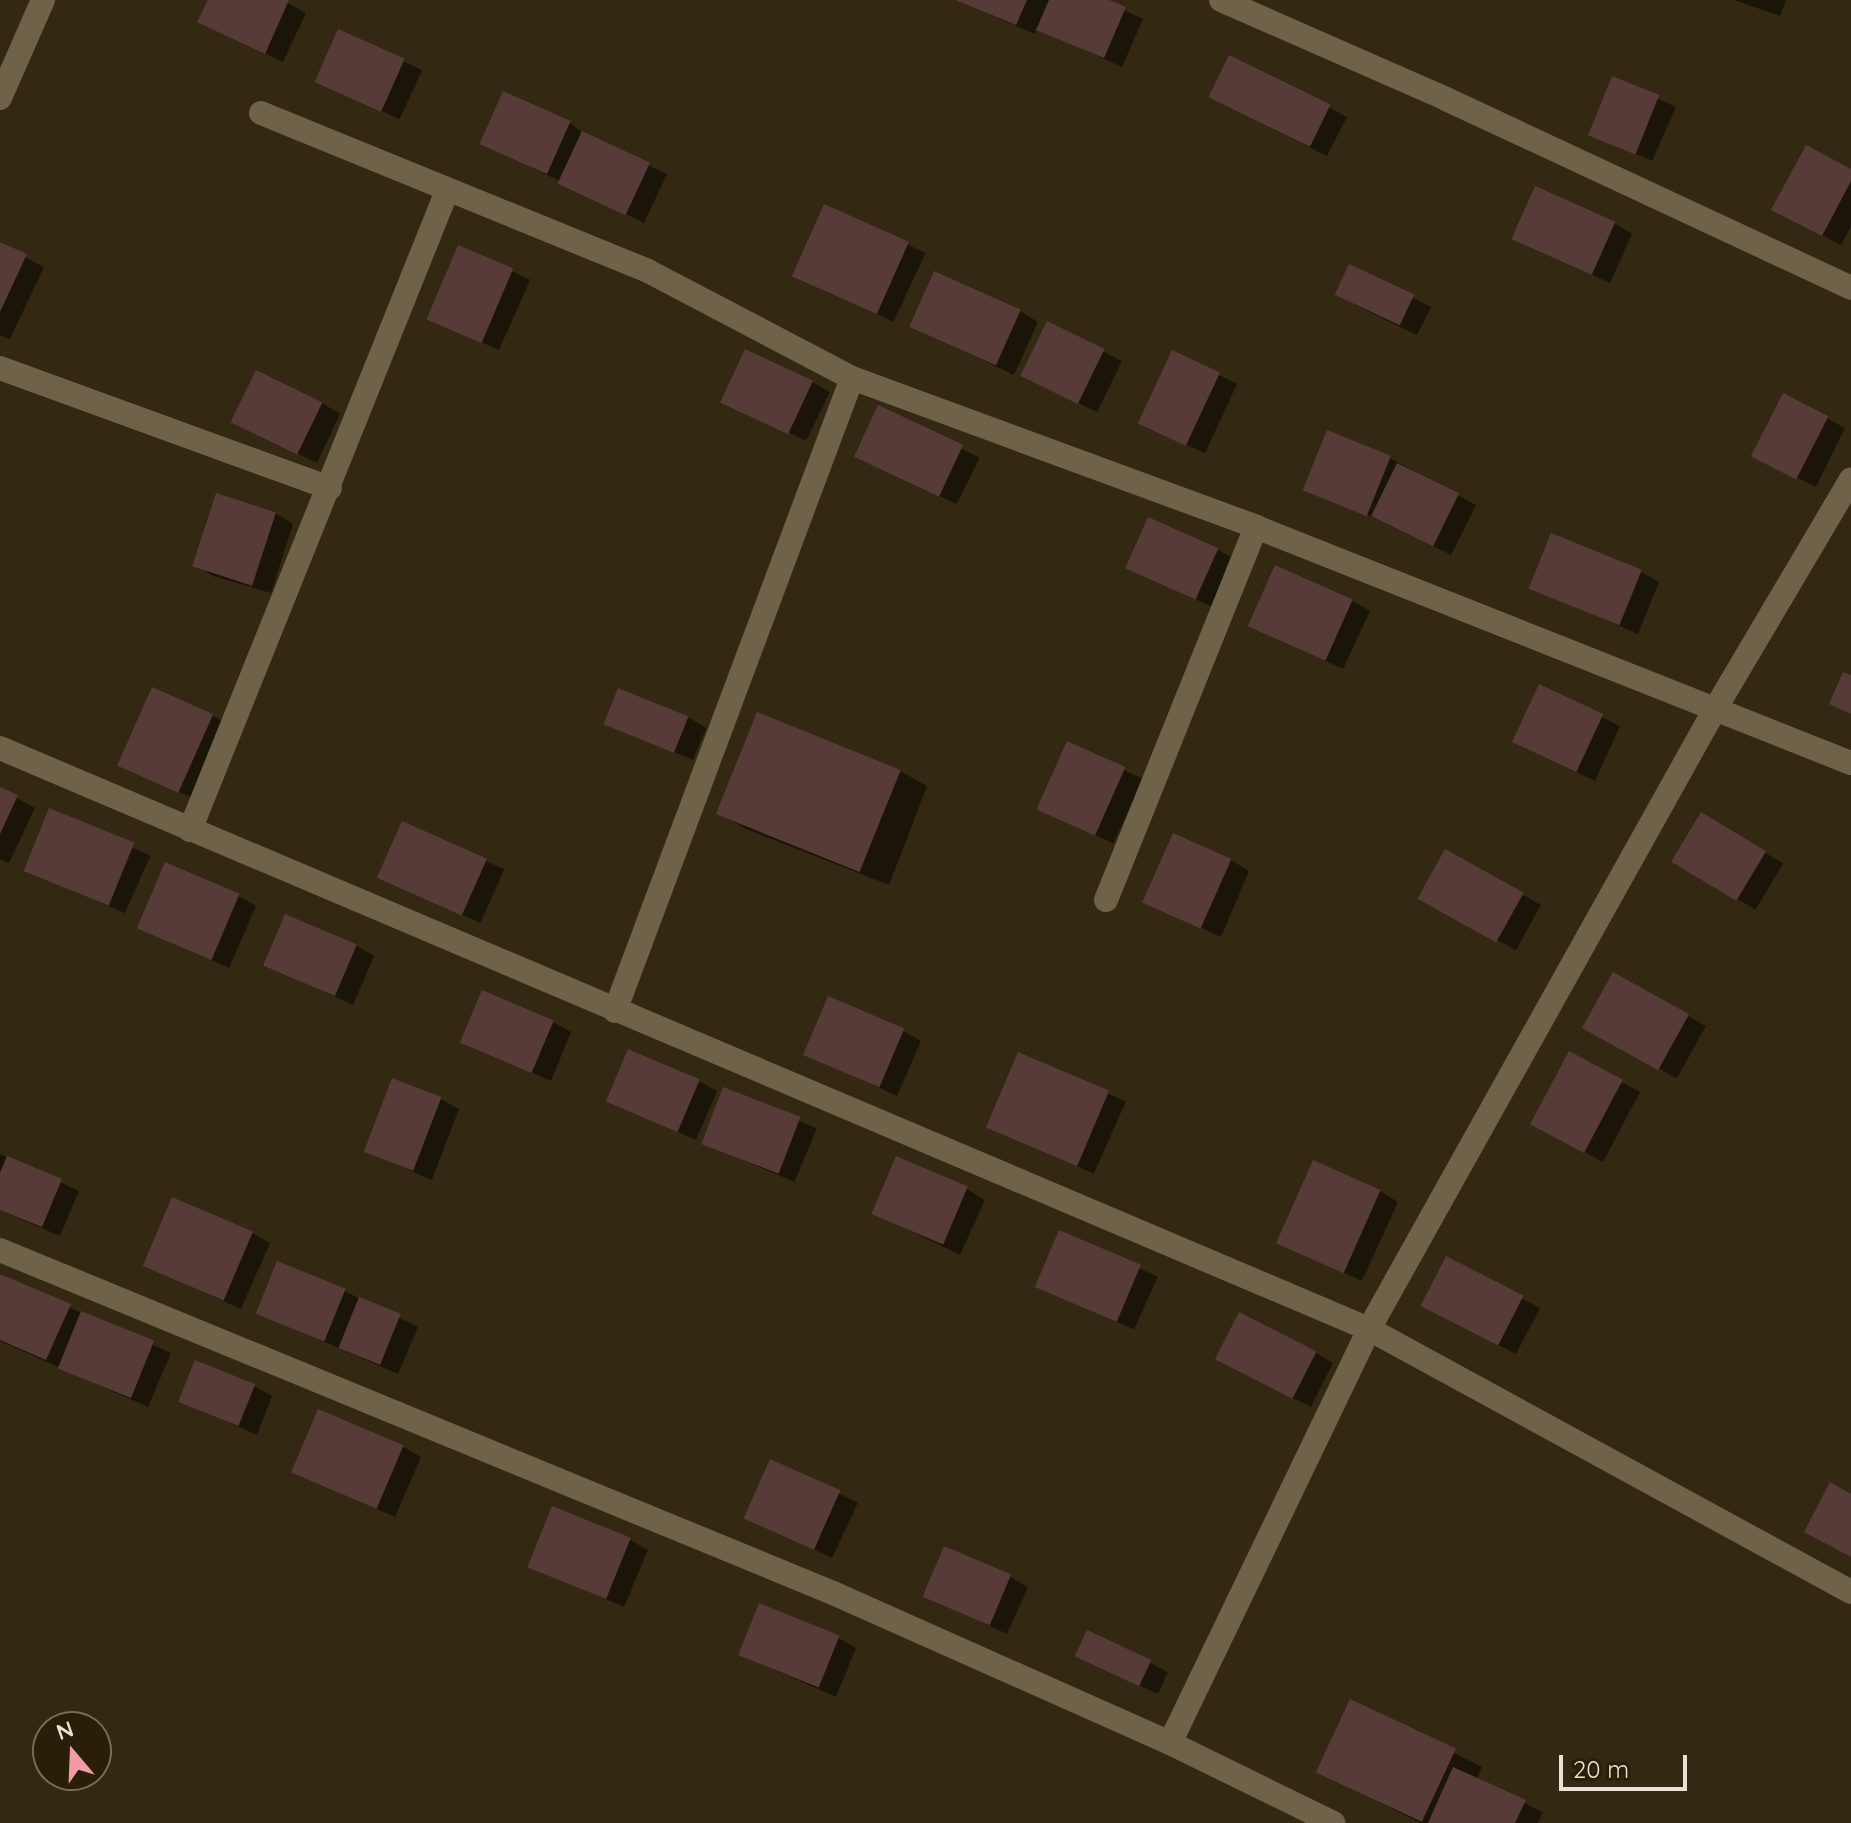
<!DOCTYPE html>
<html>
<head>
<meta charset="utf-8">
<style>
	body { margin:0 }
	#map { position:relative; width:1851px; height:1823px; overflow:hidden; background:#332811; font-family:Quicksand,sans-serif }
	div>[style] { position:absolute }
	.shadow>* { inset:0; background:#0007; transform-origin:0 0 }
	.building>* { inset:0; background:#573b38; transform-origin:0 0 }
	.minor>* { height:24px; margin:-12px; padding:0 12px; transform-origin:12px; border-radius:12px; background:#6e6249 }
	span { translate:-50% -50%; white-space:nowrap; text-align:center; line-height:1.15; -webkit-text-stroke:8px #291e07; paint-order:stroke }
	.north { position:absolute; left:32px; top:1711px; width:80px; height:80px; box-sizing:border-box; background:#291e07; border:2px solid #766c59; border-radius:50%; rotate:341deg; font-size:22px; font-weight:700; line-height:32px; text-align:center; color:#e9e2d4 }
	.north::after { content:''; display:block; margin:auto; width:28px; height:36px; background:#f39aa9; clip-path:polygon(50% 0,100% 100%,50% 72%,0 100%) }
	.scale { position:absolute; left:1559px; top:1755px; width:128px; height:36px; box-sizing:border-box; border:4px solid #e9e2d4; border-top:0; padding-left:10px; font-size:24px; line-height:28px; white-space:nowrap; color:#e9e2d4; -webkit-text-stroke:6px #291e07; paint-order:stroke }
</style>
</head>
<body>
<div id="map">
	<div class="shadow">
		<i style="clip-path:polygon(210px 0,283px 0,306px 13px,283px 62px,200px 21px)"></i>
		<i style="clip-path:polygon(955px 0,1103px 0,1143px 19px,1122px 67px,1037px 28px,1035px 34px)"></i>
		<i style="clip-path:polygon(1734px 0,1786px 0,1780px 16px)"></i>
		<i style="left:338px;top:31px;width:93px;height:54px;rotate:25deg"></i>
		<i style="left:1613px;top:79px;width:69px;height:59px;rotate:24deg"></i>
		<i style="clip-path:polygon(1228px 106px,1329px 107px,1347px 117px,1327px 156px)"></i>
		<i style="clip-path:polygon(570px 123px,587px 136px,667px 174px,644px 223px,481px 142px)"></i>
		<i style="clip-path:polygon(1851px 171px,1851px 226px,1841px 245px,1792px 220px)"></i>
		<i style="left:825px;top:206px;width:111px;height:76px;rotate:25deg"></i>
		<i style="clip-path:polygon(1614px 223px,1632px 234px,1610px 283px,1513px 238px)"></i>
		<i style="clip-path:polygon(0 244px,44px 267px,10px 339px,0 335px)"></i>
		<i style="left:459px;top:248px;width:78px;height:77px;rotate:24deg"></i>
		<i style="clip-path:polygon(1350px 267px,1431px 307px,1417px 335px,1355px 305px)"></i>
		<i style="clip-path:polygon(1020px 311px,1038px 322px,1014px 375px,912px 326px)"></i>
		<i style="clip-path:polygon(1048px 324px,1122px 361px,1097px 412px,1041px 385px)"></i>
		<i style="clip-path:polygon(1173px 352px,1237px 384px,1205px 453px,1158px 432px)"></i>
		<i style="clip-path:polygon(812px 382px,830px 392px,806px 441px,723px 401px)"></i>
		<i style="clip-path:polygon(1784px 395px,1845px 428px,1816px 487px,1772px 465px)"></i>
		<i style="clip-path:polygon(322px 403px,340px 414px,317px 463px,234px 423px)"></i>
		<i style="left:878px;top:408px;width:113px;height:52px;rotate:26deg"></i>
		<i style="clip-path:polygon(1390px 458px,1476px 505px,1451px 555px,1385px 522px,1304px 489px)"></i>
		<i style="clip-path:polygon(275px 513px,293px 524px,271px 593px,213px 576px,195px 565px)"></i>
		<i style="clip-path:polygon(1218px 550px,1236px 560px,1214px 608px,1128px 567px)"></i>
		<i style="clip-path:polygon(1641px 572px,1659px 582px,1638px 634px,1531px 587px)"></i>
		<i style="clip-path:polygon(1352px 601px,1370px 611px,1343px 669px,1250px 626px)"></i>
		<i style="clip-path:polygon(1540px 687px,1620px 726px,1595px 781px,1532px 751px)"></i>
		<i style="clip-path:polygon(212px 715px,230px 726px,197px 800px,120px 765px)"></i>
		<i style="clip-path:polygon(758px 715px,900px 771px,927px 786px,889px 885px,746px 829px,719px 813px)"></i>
		<i style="clip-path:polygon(688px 717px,706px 728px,693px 760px,606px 723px)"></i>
		<i style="left:1068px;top:744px;width:83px;height:71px;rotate:25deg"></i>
		<i style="clip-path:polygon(0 789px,35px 808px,9px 863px,0 859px)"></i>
		<i style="left:50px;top:811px;width:110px;height:63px;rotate:24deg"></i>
		<i style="left:1701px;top:814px;width:96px;height:54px;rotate:31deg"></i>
		<i style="left:403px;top:824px;width:111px;height:59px;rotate:24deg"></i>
		<i style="clip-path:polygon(1446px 852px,1541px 905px,1516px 950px,1439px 909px)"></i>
		<i style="clip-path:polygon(1231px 860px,1249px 871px,1221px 937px,1145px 901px)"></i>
		<i style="clip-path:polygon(238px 896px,256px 906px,229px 968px,140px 927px)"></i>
		<i style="clip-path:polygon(356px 945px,374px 956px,353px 1005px,266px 965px)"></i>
		<i style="left:1614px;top:975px;width:105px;height:60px;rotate:29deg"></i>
		<i style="clip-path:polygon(553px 1022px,571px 1032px,551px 1081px,463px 1042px)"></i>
		<i style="clip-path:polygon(903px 1031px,921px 1041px,897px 1096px,805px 1053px)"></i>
		<i style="left:1019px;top:1054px;width:117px;height:79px;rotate:24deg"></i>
		<i style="clip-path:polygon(1569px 1054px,1640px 1092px,1603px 1162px,1550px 1134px)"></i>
		<i style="clip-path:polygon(699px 1081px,717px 1091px,696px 1140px,609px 1101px)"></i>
		<i style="left:724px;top:1089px;width:101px;height:58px;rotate:23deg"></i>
		<i style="clip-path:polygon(441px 1099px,459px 1109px,432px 1180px,366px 1151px)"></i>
		<i style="clip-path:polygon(0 1154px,79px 1191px,60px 1236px,0 1210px)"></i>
		<i style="clip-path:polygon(967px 1189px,985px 1200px,960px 1255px,873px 1213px)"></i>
		<i style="clip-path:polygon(1380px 1191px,1398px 1202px,1362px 1281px,1278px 1242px)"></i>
		<i style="clip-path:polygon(252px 1233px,270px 1243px,241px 1309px,144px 1265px)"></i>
		<i style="left:1060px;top:1233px;width:107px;height:58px;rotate:24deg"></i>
		<i style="clip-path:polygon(1447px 1259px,1540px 1308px,1516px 1354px,1441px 1316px)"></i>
		<i style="clip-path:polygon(0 1276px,171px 1353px,148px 1407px,0 1341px)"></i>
		<i style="clip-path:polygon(344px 1291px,418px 1327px,398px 1374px,258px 1313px)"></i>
		<i style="clip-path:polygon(1316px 1353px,1333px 1363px,1311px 1407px,1235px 1369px)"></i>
		<i style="clip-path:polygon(254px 1386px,272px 1396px,257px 1435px,181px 1401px)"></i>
		<i style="clip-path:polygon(403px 1447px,421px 1457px,395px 1517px,293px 1471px)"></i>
		<i style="left:771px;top:1462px;width:96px;height:61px;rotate:25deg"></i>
		<i style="clip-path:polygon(630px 1540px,648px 1550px,624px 1607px,529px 1566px)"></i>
		<i style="clip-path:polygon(1010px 1577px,1028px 1587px,1007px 1634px,925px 1595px)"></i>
		<i style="clip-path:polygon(1088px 1632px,1168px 1672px,1158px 1694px,1095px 1665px)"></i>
		<i style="clip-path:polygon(838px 1638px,856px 1648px,836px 1697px,741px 1655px)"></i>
		<i style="clip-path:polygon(1351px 1702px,1482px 1767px,1476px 1780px,1543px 1812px,1538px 1823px,1421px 1823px,1318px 1772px)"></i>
	</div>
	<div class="building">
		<i style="clip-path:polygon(208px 0,289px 0,265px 54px,197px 22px)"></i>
		<i style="clip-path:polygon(955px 0,1027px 0,1016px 25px)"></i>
		<i style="clip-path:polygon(1049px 0,1109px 0,1126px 7px,1104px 58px,1036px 30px)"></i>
		<i style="left:338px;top:29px;width:73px;height:58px;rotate:24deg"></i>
		<i style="left:1229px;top:55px;width:113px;height:47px;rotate:26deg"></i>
		<i style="left:1612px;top:76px;width:51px;height:64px;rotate:22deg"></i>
		<i style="left:503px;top:91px;width:74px;height:58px;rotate:24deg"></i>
		<i style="left:582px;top:131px;width:75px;height:58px;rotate:25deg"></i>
		<i style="clip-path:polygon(1806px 145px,1851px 169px,1851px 181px,1822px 236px,1771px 210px)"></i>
		<i style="left:1535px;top:186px;width:88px;height:58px;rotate:24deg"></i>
		<i style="left:824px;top:204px;width:93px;height:79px;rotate:24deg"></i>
		<i style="clip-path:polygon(0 242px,27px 254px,0 312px)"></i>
		<i style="left:458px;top:245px;width:60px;height:81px;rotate:23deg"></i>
		<i style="left:1349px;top:264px;width:72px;height:34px;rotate:25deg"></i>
		<i style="left:934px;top:271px;width:95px;height:61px;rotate:24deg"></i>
		<i style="left:1047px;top:321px;width:64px;height:61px;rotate:26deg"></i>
		<i style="left:745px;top:349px;width:75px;height:59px;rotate:25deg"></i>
		<i style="left:1172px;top:350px;width:53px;height:81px;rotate:25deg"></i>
		<i style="left:256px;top:370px;width:74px;height:58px;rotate:26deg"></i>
		<i style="left:1783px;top:393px;width:51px;height:71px;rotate:27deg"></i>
		<i style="left:878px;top:405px;width:94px;height:57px;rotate:25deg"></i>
		<i style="left:1327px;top:430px;width:69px;height:65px;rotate:22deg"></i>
		<i style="left:1397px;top:463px;width:69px;height:59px;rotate:26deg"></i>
		<i style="left:216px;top:493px;width:63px;height:77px;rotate:18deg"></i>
		<i style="left:1148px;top:517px;width:77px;height:56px;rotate:24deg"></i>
		<i style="left:1551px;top:533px;width:98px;height:60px;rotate:22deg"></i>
		<i style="left:1275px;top:565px;width:85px;height:67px;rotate:24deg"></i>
		<i style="clip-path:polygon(1843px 672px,1851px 675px,1851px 714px,1829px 704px)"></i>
		<i style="left:1539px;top:684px;width:71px;height:64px;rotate:25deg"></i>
		<i style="left:152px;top:687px;width:67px;height:86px;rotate:24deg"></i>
		<i style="left:618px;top:688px;width:76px;height:39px;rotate:22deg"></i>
		<i style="left:757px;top:712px;width:155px;height:110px;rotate:22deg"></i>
		<i style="left:1067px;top:741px;width:64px;height:75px;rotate:24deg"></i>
		<i style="clip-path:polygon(0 787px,18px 795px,0 834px)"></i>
		<i style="left:49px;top:808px;width:92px;height:68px;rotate:22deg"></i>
		<i style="left:1701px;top:812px;width:76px;height:58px;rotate:31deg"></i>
		<i style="left:402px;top:821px;width:93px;height:62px;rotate:24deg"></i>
		<i style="left:1173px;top:833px;width:64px;height:76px;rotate:24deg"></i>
		<i style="left:1445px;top:849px;width:90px;height:57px;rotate:29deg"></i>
		<i style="left:165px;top:862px;width:81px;height:72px;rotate:23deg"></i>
		<i style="left:285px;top:914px;width:78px;height:56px;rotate:23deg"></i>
		<i style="left:1613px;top:972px;width:87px;height:64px;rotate:29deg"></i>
		<i style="left:482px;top:990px;width:78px;height:57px;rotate:23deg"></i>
		<i style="left:828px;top:996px;width:83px;height:64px;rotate:23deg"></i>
		<i style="left:628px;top:1049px;width:78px;height:57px;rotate:23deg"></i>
		<i style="left:1569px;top:1051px;width:61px;height:83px;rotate:28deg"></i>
		<i style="left:1018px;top:1052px;width:99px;height:82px;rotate:23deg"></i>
		<i style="left:392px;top:1078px;width:53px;height:79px;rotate:21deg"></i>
		<i style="left:723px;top:1087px;width:83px;height:61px;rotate:21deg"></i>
		<i style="clip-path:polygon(7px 1156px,62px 1179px,42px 1227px,0 1210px,0 1173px)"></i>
		<i style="left:896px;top:1156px;width:78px;height:63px;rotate:23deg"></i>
		<i style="left:1313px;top:1160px;width:74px;height:91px;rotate:24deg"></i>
		<i style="left:172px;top:1197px;width:88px;height:75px;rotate:23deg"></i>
		<i style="left:1059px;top:1230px;width:89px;height:62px;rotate:23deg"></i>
		<i style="left:1446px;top:1256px;width:87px;height:56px;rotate:27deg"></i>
		<i style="left:277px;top:1261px;width:74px;height:57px;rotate:22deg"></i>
		<i style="clip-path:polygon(0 1274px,71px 1304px,46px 1360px,0 1340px)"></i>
		<i style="left:359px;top:1297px;width:45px;height:55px;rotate:22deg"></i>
		<i style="left:81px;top:1311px;width:79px;height:62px;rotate:22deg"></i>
		<i style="left:1239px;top:1312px;width:87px;height:53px;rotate:27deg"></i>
		<i style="left:195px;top:1360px;width:65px;height:45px;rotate:22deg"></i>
		<i style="left:318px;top:1409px;width:93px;height:69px;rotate:23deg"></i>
		<i style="left:770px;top:1459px;width:77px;height:65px;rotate:24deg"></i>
		<i style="clip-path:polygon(1830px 1482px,1851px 1494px,1851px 1557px,1804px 1532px)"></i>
		<i style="left:552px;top:1506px;width:85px;height:66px;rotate:22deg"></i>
		<i style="left:944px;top:1546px;width:73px;height:55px;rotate:23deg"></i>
		<i style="left:759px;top:1603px;width:87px;height:56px;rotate:22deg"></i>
		<i style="left:1087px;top:1630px;width:71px;height:29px;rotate:25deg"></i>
		<i style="left:1350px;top:1699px;width:117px;height:81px;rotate:25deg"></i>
		<i style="clip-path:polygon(1453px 1767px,1526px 1800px,1515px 1823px,1428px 1823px)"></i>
	</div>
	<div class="minor">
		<i style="left:1221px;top:0;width:246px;rotate:23.7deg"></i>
		<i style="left:1446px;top:99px;width:447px;rotate:25deg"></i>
		<i style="left:0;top:98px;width:107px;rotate:-66.3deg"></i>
		<i style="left:261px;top:113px;width:418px;rotate:22.2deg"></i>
		<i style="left:648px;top:271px;width:230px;rotate:27.7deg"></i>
		<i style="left:852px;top:378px;width:431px;rotate:20.2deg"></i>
		<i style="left:1256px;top:527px;width:640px;rotate:21.64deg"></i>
		<i style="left:0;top:368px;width:351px;rotate:20deg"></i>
		<i style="left:0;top:748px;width:1487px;rotate:23deg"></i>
		<i style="left:1369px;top:1329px;width:549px;rotate:28.62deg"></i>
		<i style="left:190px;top:830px;width:689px;rotate:-68.09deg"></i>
		<i style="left:1106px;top:900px;width:402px;rotate:-68.1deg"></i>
		<i style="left:615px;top:1011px;width:676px;rotate:-69.47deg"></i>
		<i style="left:0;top:1250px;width:901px;rotate:22.38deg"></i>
		<i style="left:833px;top:1593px;width:369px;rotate:24deg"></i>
		<i style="left:1170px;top:1743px;width:182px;rotate:26.1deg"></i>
		<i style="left:1170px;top:1743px;width:459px;rotate:-64.3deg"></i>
		<i style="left:1369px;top:1329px;width:708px;rotate:-60.83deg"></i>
		<i style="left:1714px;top:711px;width:269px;rotate:-59.4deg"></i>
	</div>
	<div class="north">N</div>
	<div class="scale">20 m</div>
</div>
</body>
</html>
